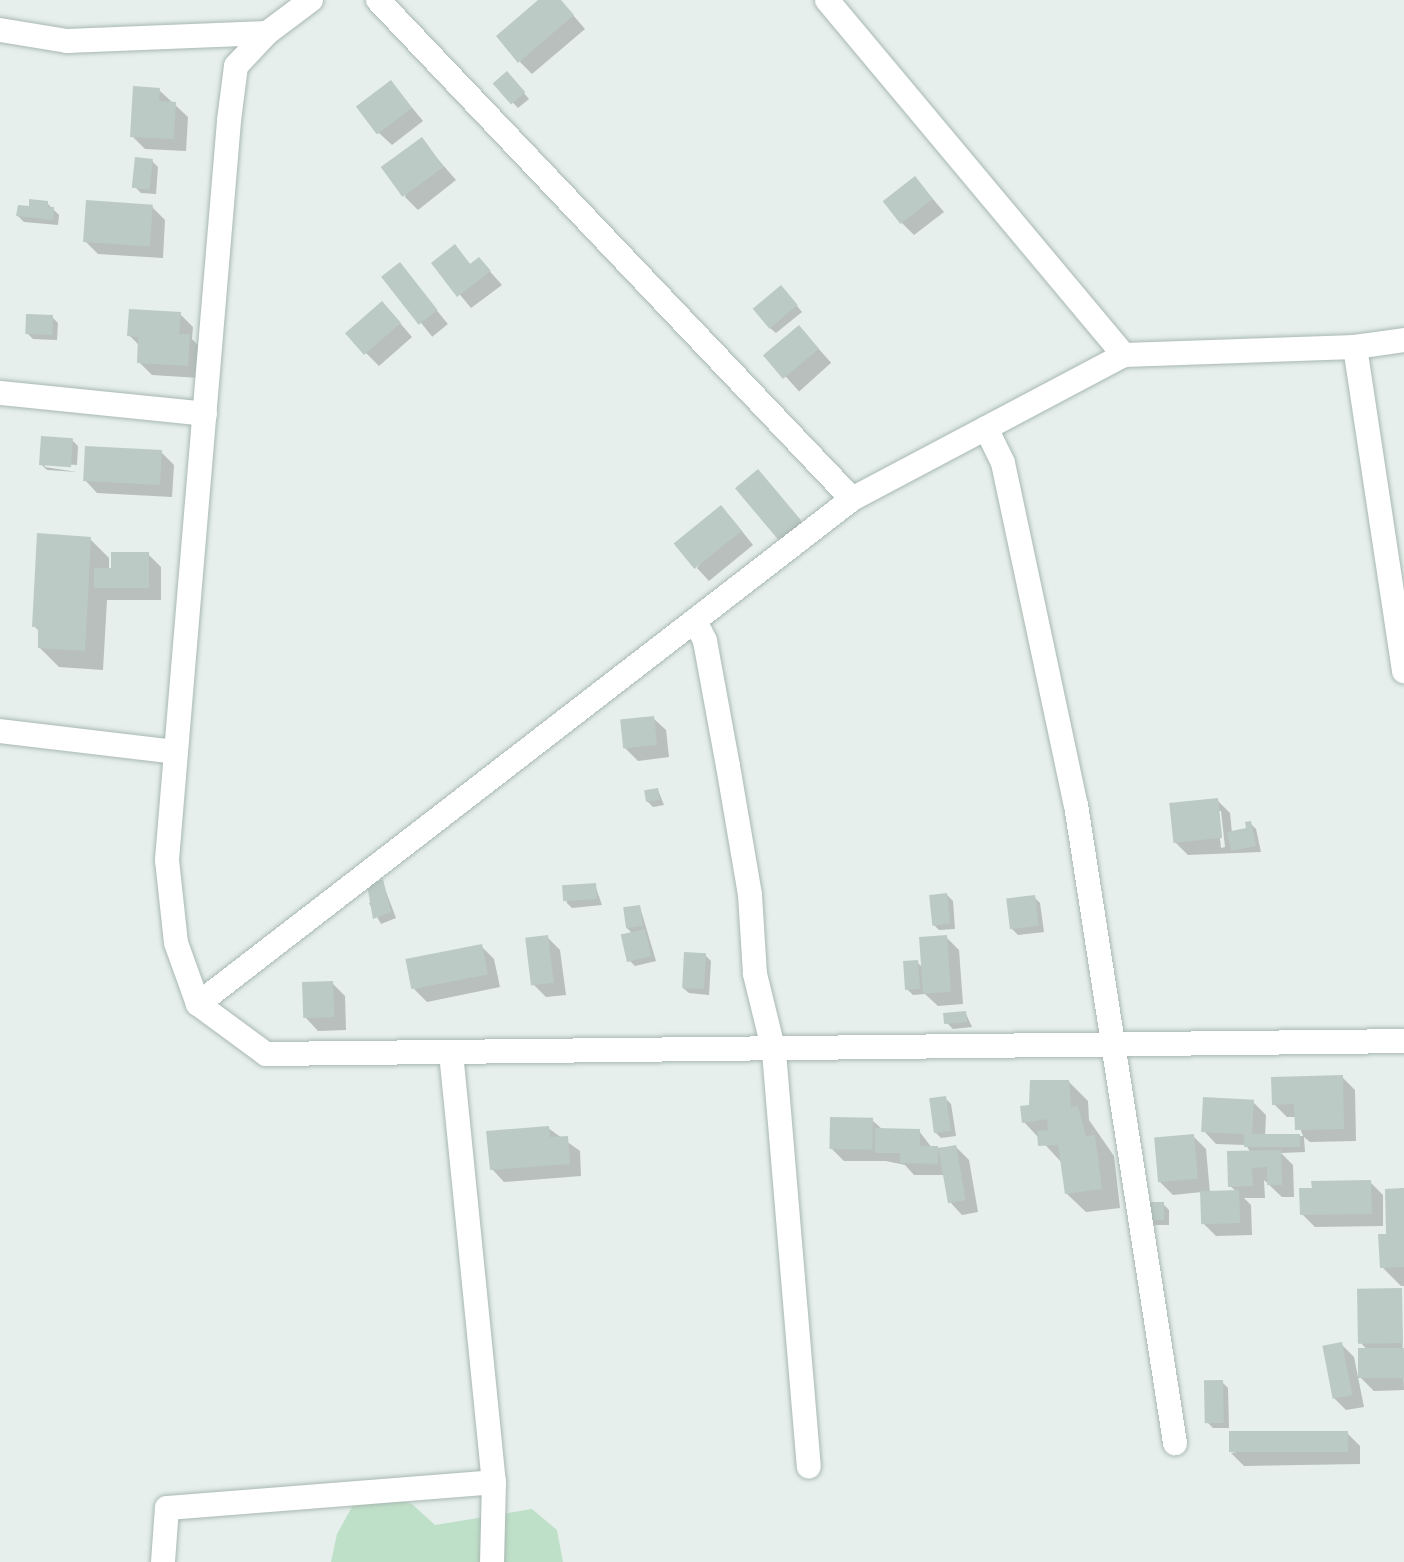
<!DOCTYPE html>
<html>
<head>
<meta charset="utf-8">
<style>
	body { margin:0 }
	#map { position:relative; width:1404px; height:1562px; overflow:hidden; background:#e6efeb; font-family:Barlow,sans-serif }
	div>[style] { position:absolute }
	.green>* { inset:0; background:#bfe0c8 }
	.shadow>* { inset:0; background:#0003; transform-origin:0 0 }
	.building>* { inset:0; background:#bbcac4; transform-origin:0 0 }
	.roads { filter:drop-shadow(0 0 2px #a8b8b2) drop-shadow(0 0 2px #a8b8b2) }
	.minor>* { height:24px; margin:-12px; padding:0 12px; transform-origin:12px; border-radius:12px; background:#fff }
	span { translate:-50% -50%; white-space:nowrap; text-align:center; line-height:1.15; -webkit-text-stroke:8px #f7fbf9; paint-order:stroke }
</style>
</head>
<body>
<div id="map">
	<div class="green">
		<i style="clip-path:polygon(382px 1496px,412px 1504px,435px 1525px,532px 1509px,557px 1530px,563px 1562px,331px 1562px,337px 1534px,353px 1505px)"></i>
	</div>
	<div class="shadow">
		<i style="clip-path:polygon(541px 0,560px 0,585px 29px,532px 74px,520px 62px)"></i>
		<i style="clip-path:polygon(512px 79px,529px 99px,518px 108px,495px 83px)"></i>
		<i style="clip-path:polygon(391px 82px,423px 121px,392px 145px,379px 133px)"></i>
		<i style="clip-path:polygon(159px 90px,188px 117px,186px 151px,145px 149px,132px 136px)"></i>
		<i style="clip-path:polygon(421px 140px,456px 180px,418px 210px,405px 197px)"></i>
		<i style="clip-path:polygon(152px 161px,158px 167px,156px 194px,141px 193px,135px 187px)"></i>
		<i style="clip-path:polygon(915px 178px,944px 212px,914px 235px,901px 222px)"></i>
		<i style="clip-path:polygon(47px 203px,59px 215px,58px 225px,24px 222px,18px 216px)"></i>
		<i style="clip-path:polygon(152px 207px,165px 220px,163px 258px,98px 254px,85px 241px)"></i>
		<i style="clip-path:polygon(455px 247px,471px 265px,479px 259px,502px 285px,471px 308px,434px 263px)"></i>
		<i style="left:400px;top:265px;width:76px;height:20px;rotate:51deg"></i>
		<i style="clip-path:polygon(787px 294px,802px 312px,776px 333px,770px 328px)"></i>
		<i style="clip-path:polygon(180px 314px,193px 327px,192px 339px,202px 349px,200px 378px,152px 375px,139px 362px,140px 346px,129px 335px)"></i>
		<i style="clip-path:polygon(394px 316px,412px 337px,379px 366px,366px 353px)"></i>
		<i style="clip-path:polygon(52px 317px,58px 323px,57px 340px,33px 339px,27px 333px)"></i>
		<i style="left:799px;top:327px;width:48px;height:43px;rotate:48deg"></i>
		<i style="clip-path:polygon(72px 440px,78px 446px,77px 465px,45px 463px,45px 467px,77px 472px,47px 470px,41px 464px)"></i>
		<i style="clip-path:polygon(161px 452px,174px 465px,172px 497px,97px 493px,85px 480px)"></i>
		<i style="clip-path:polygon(771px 485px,812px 535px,791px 552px,737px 489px)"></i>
		<i style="clip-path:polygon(733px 520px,753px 545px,709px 581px,697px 568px)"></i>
		<i style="clip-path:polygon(90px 539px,109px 558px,109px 570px,148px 554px,161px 567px,161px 600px,107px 600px,103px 670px,59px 667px,40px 648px,40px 632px,34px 626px)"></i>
		<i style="clip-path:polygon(653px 718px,666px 730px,669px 757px,638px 761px,625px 748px)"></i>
		<i style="clip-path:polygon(658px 790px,664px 805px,653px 807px,647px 801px)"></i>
		<i style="clip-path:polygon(evenodd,1217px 800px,1230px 813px,1232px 833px,1248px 830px,1250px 823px,1256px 829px,1261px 852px,1188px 855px,1175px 842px,1217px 800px,1217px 811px,1221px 811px,1225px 847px,1221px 848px,1217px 811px)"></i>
		<i style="clip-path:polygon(382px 881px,396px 918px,381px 924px,369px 903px,375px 900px)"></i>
		<i style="clip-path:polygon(595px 885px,602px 905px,572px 908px,566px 902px)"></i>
		<i style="clip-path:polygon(947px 895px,953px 901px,955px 929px,939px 930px,933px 924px)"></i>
		<i style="clip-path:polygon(1034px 897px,1040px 903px,1044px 932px,1018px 935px,1012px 929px)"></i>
		<i style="clip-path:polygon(640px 907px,656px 961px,635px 966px,629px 960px,633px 934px,627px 928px)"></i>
		<i style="clip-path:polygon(547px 937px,560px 950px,566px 995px,546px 997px,533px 984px)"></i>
		<i style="clip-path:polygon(946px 937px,959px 950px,963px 1004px,938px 1006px,925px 994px,913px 995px,907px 989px,917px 962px,923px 968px)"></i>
		<i style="clip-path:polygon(481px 946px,494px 959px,500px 987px,427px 1002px,414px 989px)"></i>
		<i style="clip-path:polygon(705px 955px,711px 961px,709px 995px,689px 993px,683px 988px)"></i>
		<i style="clip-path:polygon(332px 983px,345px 996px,346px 1030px,318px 1031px,306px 1018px)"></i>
		<i style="clip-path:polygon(966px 1014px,972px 1027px,953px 1029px,947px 1023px)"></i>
		<i style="clip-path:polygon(1342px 1077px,1355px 1090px,1356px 1141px,1310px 1142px,1304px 1137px,1305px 1152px,1281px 1153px,1293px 1165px,1294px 1197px,1282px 1197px,1264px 1180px,1265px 1198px,1244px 1198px,1251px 1205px,1252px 1235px,1216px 1236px,1203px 1223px,1202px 1192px,1173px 1195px,1160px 1182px,1193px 1136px,1206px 1149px,1210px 1193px,1237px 1192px,1230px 1186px,1251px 1153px,1246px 1145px,1216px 1144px,1204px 1131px,1253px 1102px,1266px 1115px,1265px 1137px,1303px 1136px,1296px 1117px,1287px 1117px,1274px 1104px)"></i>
		<i style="clip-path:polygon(1069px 1082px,1088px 1101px,1089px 1120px,1114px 1156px,1120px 1208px,1086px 1212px,1066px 1193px,1063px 1164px,1024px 1122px,1031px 1106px)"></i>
		<i style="clip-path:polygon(945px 1098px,951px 1104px,956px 1136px,941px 1138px,935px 1132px)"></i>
		<i style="clip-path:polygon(872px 1120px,883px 1130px,919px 1131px,932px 1148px,956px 1147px,969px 1160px,978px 1212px,962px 1215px,950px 1202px,945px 1175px,914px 1175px,905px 1165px,886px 1161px,844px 1161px,831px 1148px)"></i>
		<i style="clip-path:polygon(548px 1128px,580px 1151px,581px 1176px,504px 1182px,492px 1169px)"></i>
		<i style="clip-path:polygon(1370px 1182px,1383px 1195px,1383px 1226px,1315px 1227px,1302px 1214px)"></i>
		<i style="clip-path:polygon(1404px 1190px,1404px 1286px,1401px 1286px,1382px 1267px)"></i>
		<i style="clip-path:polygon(1163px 1204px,1169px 1210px,1169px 1225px,1154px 1225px,1148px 1219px)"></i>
		<i style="clip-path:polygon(1401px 1290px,1404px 1390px,1374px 1391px,1361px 1378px,1369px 1352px,1361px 1343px)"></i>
		<i style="clip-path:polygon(1341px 1344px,1354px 1357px,1364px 1407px,1346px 1410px,1333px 1397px)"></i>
		<i style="clip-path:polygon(1222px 1382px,1228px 1388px,1229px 1428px,1213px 1428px,1207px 1422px)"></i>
		<i style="clip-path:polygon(1347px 1433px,1360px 1446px,1360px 1464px,1244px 1466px,1231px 1453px)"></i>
	</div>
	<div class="building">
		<i style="clip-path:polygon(538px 0,561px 0,574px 15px,518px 63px,496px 36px)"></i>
		<i style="left:507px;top:71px;width:28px;height:19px;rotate:49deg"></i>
		<i style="left:391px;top:80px;width:35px;height:44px;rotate:53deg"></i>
		<i style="clip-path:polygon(133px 86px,160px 88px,159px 101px,176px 102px,174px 139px,130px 137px)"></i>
		<i style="left:422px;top:137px;width:37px;height:51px;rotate:54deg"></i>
		<i style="left:135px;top:157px;width:18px;height:31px;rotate:6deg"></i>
		<i style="left:915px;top:176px;width:29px;height:41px;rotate:52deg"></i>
		<i style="clip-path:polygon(29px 199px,48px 201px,48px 207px,54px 207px,53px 220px,16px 216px,18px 205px,29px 206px)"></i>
		<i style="left:86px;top:200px;width:67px;height:42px;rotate:4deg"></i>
		<i style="clip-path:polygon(455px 244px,470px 264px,479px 257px,491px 271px,457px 297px,431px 263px)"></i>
		<i style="left:400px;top:262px;width:61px;height:24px;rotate:52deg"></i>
		<i style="left:781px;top:285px;width:26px;height:37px;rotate:50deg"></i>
		<i style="left:382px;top:301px;width:29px;height:49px;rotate:49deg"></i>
		<i style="clip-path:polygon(129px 309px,181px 312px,179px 334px,190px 334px,188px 366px,137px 363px,138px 337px,127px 336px)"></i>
		<i style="left:26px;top:314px;width:27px;height:20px;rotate:2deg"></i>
		<i style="left:799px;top:325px;width:31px;height:47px;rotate:50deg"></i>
		<i style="left:41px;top:436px;width:32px;height:29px;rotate:4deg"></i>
		<i style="left:85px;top:446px;width:77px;height:35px;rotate:3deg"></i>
		<i style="left:758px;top:469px;width:67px;height:30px;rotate:50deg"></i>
		<i style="left:721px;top:505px;width:33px;height:61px;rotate:51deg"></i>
		<i style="clip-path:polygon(37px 533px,91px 537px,85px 651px,38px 648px,38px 627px,32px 627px)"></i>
		<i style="clip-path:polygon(111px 552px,149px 552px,149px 588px,94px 588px,94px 568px,111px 568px)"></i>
		<i style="left:654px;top:716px;width:29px;height:34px;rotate:84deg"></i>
		<i style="left:658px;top:788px;width:12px;height:14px;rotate:81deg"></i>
		<i style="left:1218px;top:798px;width:40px;height:49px;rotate:84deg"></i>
		<i style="clip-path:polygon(1251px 821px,1256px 846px,1231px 851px,1227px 832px,1246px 828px,1245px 822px)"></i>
		<i style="clip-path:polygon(383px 879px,391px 912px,373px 919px,367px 885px)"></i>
		<i style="left:596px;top:883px;width:16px;height:34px;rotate:86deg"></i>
		<i style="left:947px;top:893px;width:31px;height:18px;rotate:84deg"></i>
		<i style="left:1035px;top:895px;width:31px;height:29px;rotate:83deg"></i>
		<i style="left:640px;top:905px;width:21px;height:17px;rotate:82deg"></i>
		<i style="left:645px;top:929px;width:28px;height:25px;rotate:77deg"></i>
		<i style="left:548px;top:935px;width:48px;height:23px;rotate:83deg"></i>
		<i style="left:947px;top:935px;width:57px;height:28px;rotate:86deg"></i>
		<i style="left:482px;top:944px;width:31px;height:78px;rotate:79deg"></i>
		<i style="left:684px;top:952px;width:22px;height:36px;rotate:3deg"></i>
		<i style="left:918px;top:960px;width:29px;height:15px;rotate:86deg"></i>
		<i style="left:333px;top:981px;width:36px;height:31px;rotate:88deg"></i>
		<i style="left:966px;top:1011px;width:11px;height:23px;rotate:85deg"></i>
		<i style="clip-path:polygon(1343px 1075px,1344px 1129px,1295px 1130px,1294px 1104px,1272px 1105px,1271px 1077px)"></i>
		<i style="clip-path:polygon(1030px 1080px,1069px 1080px,1071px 1107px,1078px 1106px,1086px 1136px,1095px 1135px,1102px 1189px,1065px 1194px,1058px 1145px,1038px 1146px,1037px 1131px,1048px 1130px,1047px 1119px,1022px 1123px,1020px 1106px,1029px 1105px)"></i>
		<i style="left:946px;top:1096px;width:35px;height:17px;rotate:82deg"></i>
		<i style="left:1203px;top:1097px;width:51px;height:35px;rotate:3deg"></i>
		<i style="left:830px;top:1117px;width:43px;height:32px;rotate:1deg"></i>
		<i style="clip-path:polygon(549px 1126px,550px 1137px,568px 1136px,570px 1164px,490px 1170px,486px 1131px)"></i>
		<i style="clip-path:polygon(875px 1128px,920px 1129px,920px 1146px,938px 1146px,938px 1164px,900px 1163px,900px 1153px,875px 1153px)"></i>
		<i style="left:1194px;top:1134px;width:45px;height:40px;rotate:85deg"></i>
		<i style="left:1300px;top:1134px;width:13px;height:56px;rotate:90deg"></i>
		<i style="left:956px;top:1145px;width:56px;height:18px;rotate:80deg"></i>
		<i style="clip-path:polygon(1281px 1150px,1282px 1185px,1267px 1185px,1267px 1167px,1252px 1168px,1253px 1186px,1228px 1187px,1227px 1151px)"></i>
		<i style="clip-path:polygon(1371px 1180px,1372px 1214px,1300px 1215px,1299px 1188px,1312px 1188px,1311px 1181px)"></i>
		<i style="clip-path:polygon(1404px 1188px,1404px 1267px,1380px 1268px,1378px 1234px,1386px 1234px,1385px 1189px)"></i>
		<i style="left:1239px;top:1190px;width:33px;height:39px;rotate:88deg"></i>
		<i style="left:1146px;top:1202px;width:18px;height:18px"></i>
		<i style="left:1402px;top:1288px;width:55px;height:45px;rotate:89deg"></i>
		<i style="left:1342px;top:1342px;width:54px;height:20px;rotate:79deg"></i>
		<i style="left:1404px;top:1348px;width:30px;height:46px;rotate:90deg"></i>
		<i style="left:1223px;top:1380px;width:43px;height:19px;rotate:89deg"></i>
		<i style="left:1348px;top:1431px;width:21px;height:119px;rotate:90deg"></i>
	</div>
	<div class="roads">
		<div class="minor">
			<i style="left:311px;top:0;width:55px;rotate:143.1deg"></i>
			<i style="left:267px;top:33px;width:45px;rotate:133.2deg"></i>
			<i style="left:236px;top:66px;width:55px;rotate:97.3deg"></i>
			<i style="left:229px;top:121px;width:742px;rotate:94.8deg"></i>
			<i style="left:167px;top:860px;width:83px;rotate:83.8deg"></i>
			<i style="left:176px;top:943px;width:65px;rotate:70.2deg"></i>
			<i style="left:198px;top:1004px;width:84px;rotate:36.3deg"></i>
			<i style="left:266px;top:1054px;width:1138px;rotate:-0.65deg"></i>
			<i style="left:378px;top:0;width:688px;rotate:46.47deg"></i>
			<i style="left:827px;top:0;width:463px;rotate:50.1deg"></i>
			<i style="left:0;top:30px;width:68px;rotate:9.3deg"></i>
			<i style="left:67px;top:41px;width:200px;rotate:-2.3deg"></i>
			<i style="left:1355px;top:347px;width:328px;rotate:81.4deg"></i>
			<i style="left:0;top:393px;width:206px;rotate:5.8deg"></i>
			<i style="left:986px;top:428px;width:39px;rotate:64deg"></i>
			<i style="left:1003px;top:463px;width:350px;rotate:78deg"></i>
			<i style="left:1076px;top:805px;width:646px;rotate:81.18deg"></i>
			<i style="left:695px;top:621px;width:22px;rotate:63deg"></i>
			<i style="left:705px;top:641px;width:127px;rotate:79.6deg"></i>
			<i style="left:728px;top:766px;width:131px;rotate:80.3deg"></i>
			<i style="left:750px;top:895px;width:79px;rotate:86.4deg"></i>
			<i style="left:755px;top:974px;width:80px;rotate:76.3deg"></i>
			<i style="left:774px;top:1052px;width:416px;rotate:85.2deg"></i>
			<i style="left:0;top:731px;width:177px;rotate:6.8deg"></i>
			<i style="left:198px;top:1004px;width:826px;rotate:-37.67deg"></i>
			<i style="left:852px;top:499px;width:308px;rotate:-27.9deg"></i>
			<i style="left:1124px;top:355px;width:231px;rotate:-2deg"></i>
			<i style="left:1355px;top:347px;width:49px;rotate:-8.1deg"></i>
			<i style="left:451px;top:1053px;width:431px;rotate:84.3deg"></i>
			<i style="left:494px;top:1482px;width:80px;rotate:91.4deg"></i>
			<i style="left:163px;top:1562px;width:54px;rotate:-85.8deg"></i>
			<i style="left:167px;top:1508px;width:328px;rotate:-4.5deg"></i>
		</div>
	</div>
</div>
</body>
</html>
